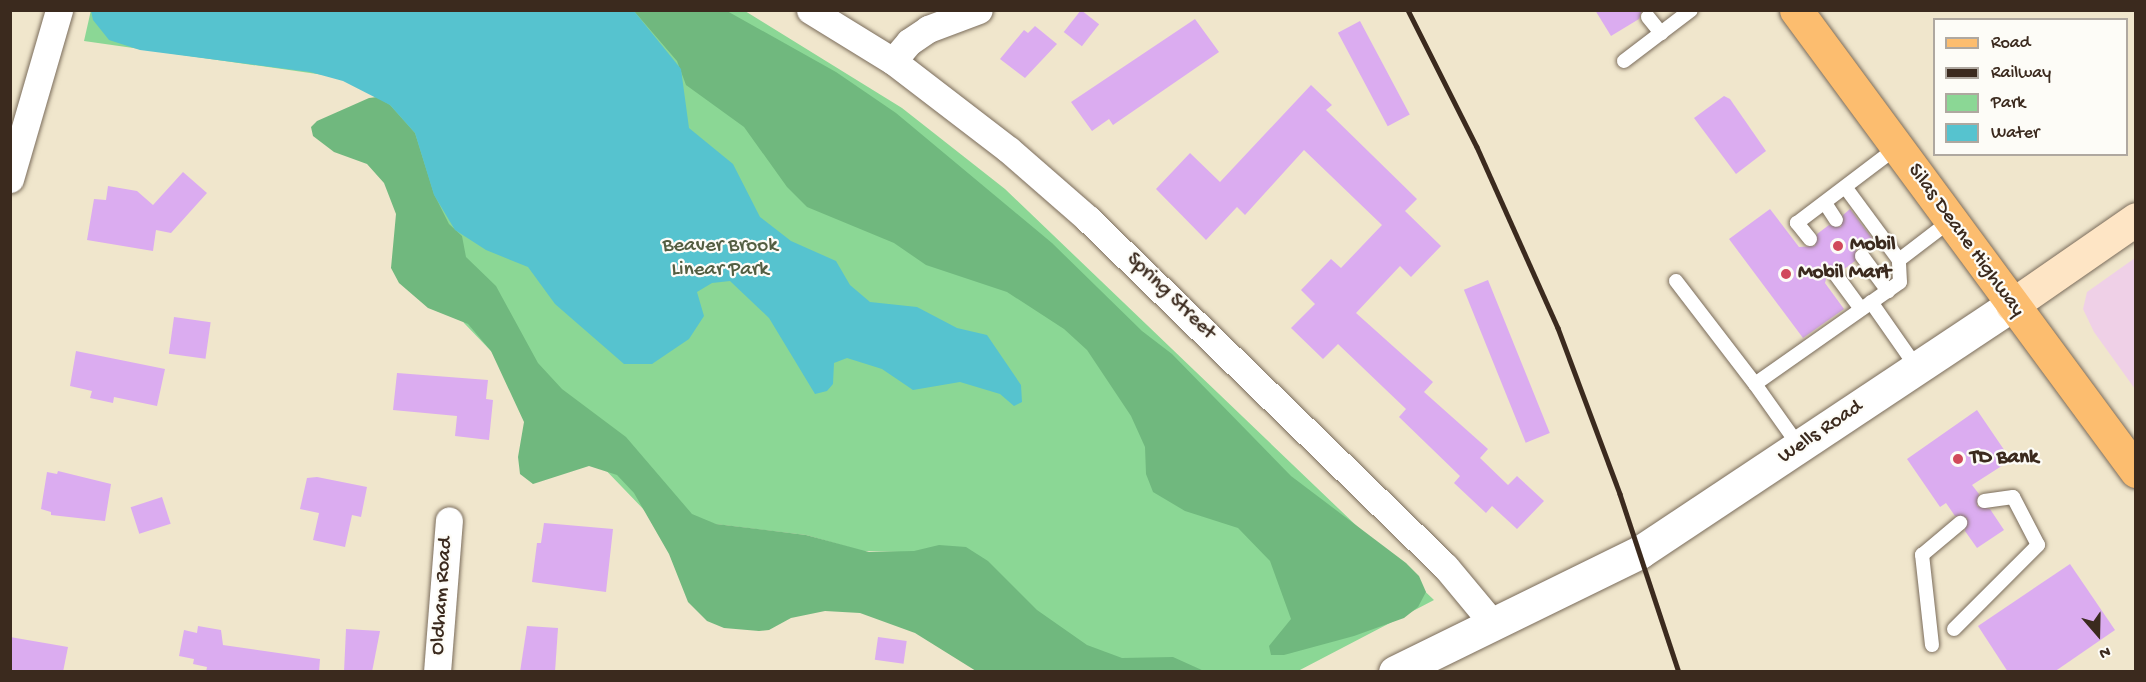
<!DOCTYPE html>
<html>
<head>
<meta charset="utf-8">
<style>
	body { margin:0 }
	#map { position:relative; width:2146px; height:682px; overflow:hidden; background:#f0e6cc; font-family:"Gochi Hand",sans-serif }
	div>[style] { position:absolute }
	.built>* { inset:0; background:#efd0e7 }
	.green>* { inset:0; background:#8bd795 }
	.forest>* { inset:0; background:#70b87e }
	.water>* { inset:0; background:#56c3cf }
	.building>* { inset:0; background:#dbacf0; transform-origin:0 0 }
	.roads { filter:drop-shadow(0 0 2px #7a6c5b) drop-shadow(0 0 2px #7a6c5b) }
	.service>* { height:14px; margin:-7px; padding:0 7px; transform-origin:7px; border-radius:7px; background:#fff }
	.minor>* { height:27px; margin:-13.5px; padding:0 13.5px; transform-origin:13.5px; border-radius:13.5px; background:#fff }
	.tertiary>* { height:33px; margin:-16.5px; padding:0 16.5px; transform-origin:16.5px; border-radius:16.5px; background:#fff }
	.secondary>* { height:33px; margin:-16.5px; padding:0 16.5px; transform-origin:16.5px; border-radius:16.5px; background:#fee5c5 }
	.primary>* { height:33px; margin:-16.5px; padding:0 16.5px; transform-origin:16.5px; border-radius:16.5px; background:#fcbd6f }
	.rail>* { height:4.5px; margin:-2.25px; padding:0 2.25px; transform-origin:2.25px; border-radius:2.25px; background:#3b2a1e }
	.dots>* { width:16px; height:16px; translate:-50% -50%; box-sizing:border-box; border:3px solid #fdfcf7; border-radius:50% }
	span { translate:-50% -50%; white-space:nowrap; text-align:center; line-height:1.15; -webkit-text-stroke:4.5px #fdfcf7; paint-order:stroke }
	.street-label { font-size:21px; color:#3b2a1e }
	.poi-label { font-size:21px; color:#3b2a1e; font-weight:700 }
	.left { translate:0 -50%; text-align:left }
	.park-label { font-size:21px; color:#535e42 }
	.frame { position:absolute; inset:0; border:12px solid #3b2a1e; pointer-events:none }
	.legend { position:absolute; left:1933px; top:18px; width:195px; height:138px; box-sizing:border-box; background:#fdfcf7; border:2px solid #afa8a0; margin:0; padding:8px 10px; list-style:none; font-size:18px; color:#3b2a1e }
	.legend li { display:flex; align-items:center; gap:12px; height:30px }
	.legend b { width:30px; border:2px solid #afa8a0 }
	.north { position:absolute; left:2068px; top:604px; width:60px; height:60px; -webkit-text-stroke:4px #fdfcf7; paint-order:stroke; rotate:160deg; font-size:16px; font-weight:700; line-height:24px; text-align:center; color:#3b2a1e }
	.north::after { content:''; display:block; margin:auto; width:21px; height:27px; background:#3b2a1e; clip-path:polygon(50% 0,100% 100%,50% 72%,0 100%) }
</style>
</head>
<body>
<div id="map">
	<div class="built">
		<i style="clip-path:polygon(2135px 258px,2135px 389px,2094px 332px,2083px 309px,2087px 292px)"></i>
	</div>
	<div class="green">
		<i style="clip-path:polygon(91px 10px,745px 11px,902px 108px,1005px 189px,1434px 600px,1298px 671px,1102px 671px,900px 552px,862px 551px,806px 535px,650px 516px,464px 323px,373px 82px,84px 41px)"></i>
	</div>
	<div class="forest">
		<i style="clip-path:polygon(634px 11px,727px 11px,836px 72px,896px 113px,1052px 243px,1142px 331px,1172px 354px,1291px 476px,1406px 563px,1419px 576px,1426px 592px,1418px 607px,1404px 618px,1354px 636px,1284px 655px,1271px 655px,1269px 646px,1291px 619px,1270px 561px,1238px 528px,1185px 511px,1153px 492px,1146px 474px,1145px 447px,1131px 416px,1087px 350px,1064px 329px,1007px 292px,926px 265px,894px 243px,807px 207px,787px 187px,744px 127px,686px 85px,677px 61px)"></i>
		<i style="clip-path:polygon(369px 98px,377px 97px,390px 105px,415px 133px,434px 194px,449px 224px,462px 236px,466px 257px,496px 286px,538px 363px,562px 389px,626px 437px,692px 514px,716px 524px,806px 535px,869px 552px,914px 551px,939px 545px,966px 547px,988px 561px,1037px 610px,1087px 645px,1122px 658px,1173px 657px,1204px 671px,976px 671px,915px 633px,860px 613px,825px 611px,791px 618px,769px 630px,759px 631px,724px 628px,707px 621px,688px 602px,669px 554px,634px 493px,617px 475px,589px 466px,533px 484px,520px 474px,518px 457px,524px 422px,491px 351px,468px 324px,428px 308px,399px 283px,391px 268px,396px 214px,384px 183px,367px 164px,334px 152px,313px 136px,311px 127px,317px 121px)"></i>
	</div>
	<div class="water">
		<i style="clip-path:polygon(91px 11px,634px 11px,681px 69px,689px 128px,733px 164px,760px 217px,791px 241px,836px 261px,850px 285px,870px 302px,917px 307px,957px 328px,987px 335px,1021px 385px,1022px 402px,1014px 406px,1000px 394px,960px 382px,913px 390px,882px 369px,847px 358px,834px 363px,833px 384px,827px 391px,815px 394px,769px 318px,730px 281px,712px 283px,697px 292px,704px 316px,689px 339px,652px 364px,624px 364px,555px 304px,528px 267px,486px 250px,455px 230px,434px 195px,415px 133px,390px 105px,343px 81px,310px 72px,140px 50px,109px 40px,93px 20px)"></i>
	</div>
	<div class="building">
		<i style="left:1081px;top:10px;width:23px;height:28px;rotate:38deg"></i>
		<i style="clip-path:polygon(1595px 10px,1642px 10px,1639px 19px,1611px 36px)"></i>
		<i style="clip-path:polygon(1195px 19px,1219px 52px,1113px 125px,1109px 119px,1092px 131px,1071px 102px)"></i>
		<i style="left:1360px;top:21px;width:106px;height:25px;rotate:62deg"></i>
		<i style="clip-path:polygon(1035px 26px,1057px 44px,1025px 78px,1000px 59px,1024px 30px,1028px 33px)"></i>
		<i style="clip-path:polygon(1311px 85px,1332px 105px,1326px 110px,1417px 199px,1405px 211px,1441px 246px,1411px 277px,1400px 266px,1356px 313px,1433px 382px,1424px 392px,1488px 449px,1480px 458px,1508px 485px,1517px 476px,1544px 501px,1517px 529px,1492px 506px,1486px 513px,1454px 483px,1460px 476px,1399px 417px,1406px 409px,1338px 344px,1323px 359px,1291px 328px,1315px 304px,1301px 290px,1331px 259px,1341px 268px,1382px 225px,1304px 150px,1245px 215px,1237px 207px,1206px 240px,1156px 189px,1190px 153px,1220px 182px)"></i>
		<i style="clip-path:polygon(1724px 96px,1730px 99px,1766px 151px,1736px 174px,1694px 118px)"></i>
		<i style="clip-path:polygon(183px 172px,207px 193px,171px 233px,156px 230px,153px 251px,87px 240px,94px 199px,106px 200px,108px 186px,137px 191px,153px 205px)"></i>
		<i style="clip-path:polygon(1770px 209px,1799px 247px,1815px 246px,1817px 234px,1829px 225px,1841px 227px,1843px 215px,1850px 209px,1877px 245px,1869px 250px,1856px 249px,1855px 261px,1843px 270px,1836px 266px,1828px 271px,1825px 283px,1844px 309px,1803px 338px,1729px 239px)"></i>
		<i style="left:1488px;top:280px;width:165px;height:26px;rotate:68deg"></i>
		<i style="left:174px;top:317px;width:37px;height:37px;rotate:8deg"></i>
		<i style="clip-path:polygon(76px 351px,165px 369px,157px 406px,114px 397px,113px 403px,90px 398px,92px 391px,70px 386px)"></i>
		<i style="clip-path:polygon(397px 373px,488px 380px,486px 399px,493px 400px,489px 440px,455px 436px,457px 416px,393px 410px)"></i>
		<i style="clip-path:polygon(1977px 410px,2011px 460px,1972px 485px,1979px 494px,1977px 506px,1990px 509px,2004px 530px,1977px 548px,1965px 531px,1967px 518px,1955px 516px,1946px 503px,1940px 507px,1907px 459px)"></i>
		<i style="clip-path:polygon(58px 471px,111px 484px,105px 521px,51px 515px,51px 512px,41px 509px,47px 472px,57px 474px)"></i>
		<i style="clip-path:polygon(317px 477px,367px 487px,361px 517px,352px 515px,345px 547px,313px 540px,319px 513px,300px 509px,307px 478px)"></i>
		<i style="left:162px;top:497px;width:28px;height:33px;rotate:72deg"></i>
		<i style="clip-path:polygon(544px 523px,613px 529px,606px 592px,532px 582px,537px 543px,541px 543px)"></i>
		<i style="clip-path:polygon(2070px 564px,2115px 630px,2054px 672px,2008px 672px,1978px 626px)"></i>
		<i style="clip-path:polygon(198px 626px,221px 630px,223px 645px,320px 659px,319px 672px,206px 672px,207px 667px,193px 664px,194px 659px,179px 656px,184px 630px,197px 633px)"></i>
		<i style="clip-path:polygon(527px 626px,558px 628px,555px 672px,520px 672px)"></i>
		<i style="clip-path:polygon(346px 629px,380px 631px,372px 672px,344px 672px)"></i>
		<i style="clip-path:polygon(10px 637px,68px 647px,63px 672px,10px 672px)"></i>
		<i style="left:878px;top:637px;width:29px;height:23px;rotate:8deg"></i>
	</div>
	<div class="roads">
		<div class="service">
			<i style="left:1648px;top:17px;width:21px;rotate:51deg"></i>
			<i style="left:1624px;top:61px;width:84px;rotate:-37.3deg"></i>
			<i style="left:1825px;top:203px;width:20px;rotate:57deg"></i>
			<i style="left:1810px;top:239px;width:21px;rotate:-129deg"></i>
			<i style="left:1797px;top:223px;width:124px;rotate:-37.1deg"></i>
			<i style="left:1862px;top:256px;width:44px;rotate:53.4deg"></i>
			<i style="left:1899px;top:260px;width:64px;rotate:-37.4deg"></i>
			<i style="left:1836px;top:275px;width:42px;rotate:53.7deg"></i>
			<i style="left:1676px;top:281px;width:130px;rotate:52.5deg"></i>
			<i style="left:1755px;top:384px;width:177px;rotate:-35.1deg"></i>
			<i style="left:1900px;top:282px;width:22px;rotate:-93deg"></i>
			<i style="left:1899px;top:260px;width:89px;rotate:-126.4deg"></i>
			<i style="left:1871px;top:302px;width:80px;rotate:55.1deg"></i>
			<i style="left:1755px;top:384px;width:76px;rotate:54.6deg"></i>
			<i style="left:1954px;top:629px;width:119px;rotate:-45deg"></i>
			<i style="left:2038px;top:545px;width:54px;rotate:-117.5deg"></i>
			<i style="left:2013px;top:497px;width:29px;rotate:172deg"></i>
			<i style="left:1932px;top:645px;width:91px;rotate:-96.3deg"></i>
			<i style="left:1922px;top:555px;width:50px;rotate:-40.1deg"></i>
		</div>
		<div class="minor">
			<i style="left:810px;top:10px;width:97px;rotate:31.6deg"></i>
			<i style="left:893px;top:61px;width:146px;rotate:37.5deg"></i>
			<i style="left:1009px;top:150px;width:105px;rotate:41.1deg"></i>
			<i style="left:1088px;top:219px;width:498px;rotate:44.2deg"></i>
			<i style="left:1445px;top:566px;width:77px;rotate:50.3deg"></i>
			<i style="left:893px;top:61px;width:25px;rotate:-50deg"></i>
			<i style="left:909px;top:42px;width:23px;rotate:-34deg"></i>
			<i style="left:928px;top:29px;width:54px;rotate:-20.4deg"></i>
			<i style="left:10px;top:179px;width:176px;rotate:-73.8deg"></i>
			<i style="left:437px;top:672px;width:152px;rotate:-85.5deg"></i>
		</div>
		<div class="tertiary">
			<i style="left:1395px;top:672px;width:273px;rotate:-26.1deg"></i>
			<i style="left:1640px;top:552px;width:447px;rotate:-33.6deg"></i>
		</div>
		<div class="secondary">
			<i style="left:2012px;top:305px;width:151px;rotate:-34.7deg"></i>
		</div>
		<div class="primary">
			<i style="left:1796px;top:10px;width:573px;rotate:53.59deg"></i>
		</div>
	</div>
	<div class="rail">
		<i style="left:1408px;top:10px;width:153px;rotate:63.3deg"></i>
		<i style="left:1477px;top:147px;width:198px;rotate:65.9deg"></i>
		<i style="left:1558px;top:328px;width:177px;rotate:69.5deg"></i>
		<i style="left:1620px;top:494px;width:188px;rotate:71.7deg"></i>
	</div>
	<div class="dots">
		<i style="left:1838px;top:246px;background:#d1495b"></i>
		<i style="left:1786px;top:274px;background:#d1495b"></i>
		<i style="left:1958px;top:459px;background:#d1495b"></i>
	</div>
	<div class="street-label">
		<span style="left:1965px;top:241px;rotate:54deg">Silas Deane Highway</span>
		<span style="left:1170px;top:297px;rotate:44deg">Spring Street</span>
		<span style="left:1821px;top:433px;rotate:-34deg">Wells Road</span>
		<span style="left:443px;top:596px;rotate:-86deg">Oldham Road</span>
	</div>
	<div class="poi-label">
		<span class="left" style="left:1850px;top:246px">Mobil</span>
		<span class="left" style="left:1798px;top:274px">Mobil Mart</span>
		<span class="left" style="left:1970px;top:459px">TD Bank</span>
	</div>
	<div class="park-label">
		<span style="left:720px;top:259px">Beaver Brook<br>Linear Park</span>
	</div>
	<div class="frame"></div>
	<ul class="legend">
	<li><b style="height:8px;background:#fcbd6f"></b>Road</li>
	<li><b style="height:8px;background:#3b2a1e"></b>Railway</li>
	<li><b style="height:16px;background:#8bd795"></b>Park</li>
	<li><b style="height:16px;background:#56c3cf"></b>Water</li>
	</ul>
	<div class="north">N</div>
</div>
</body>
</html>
